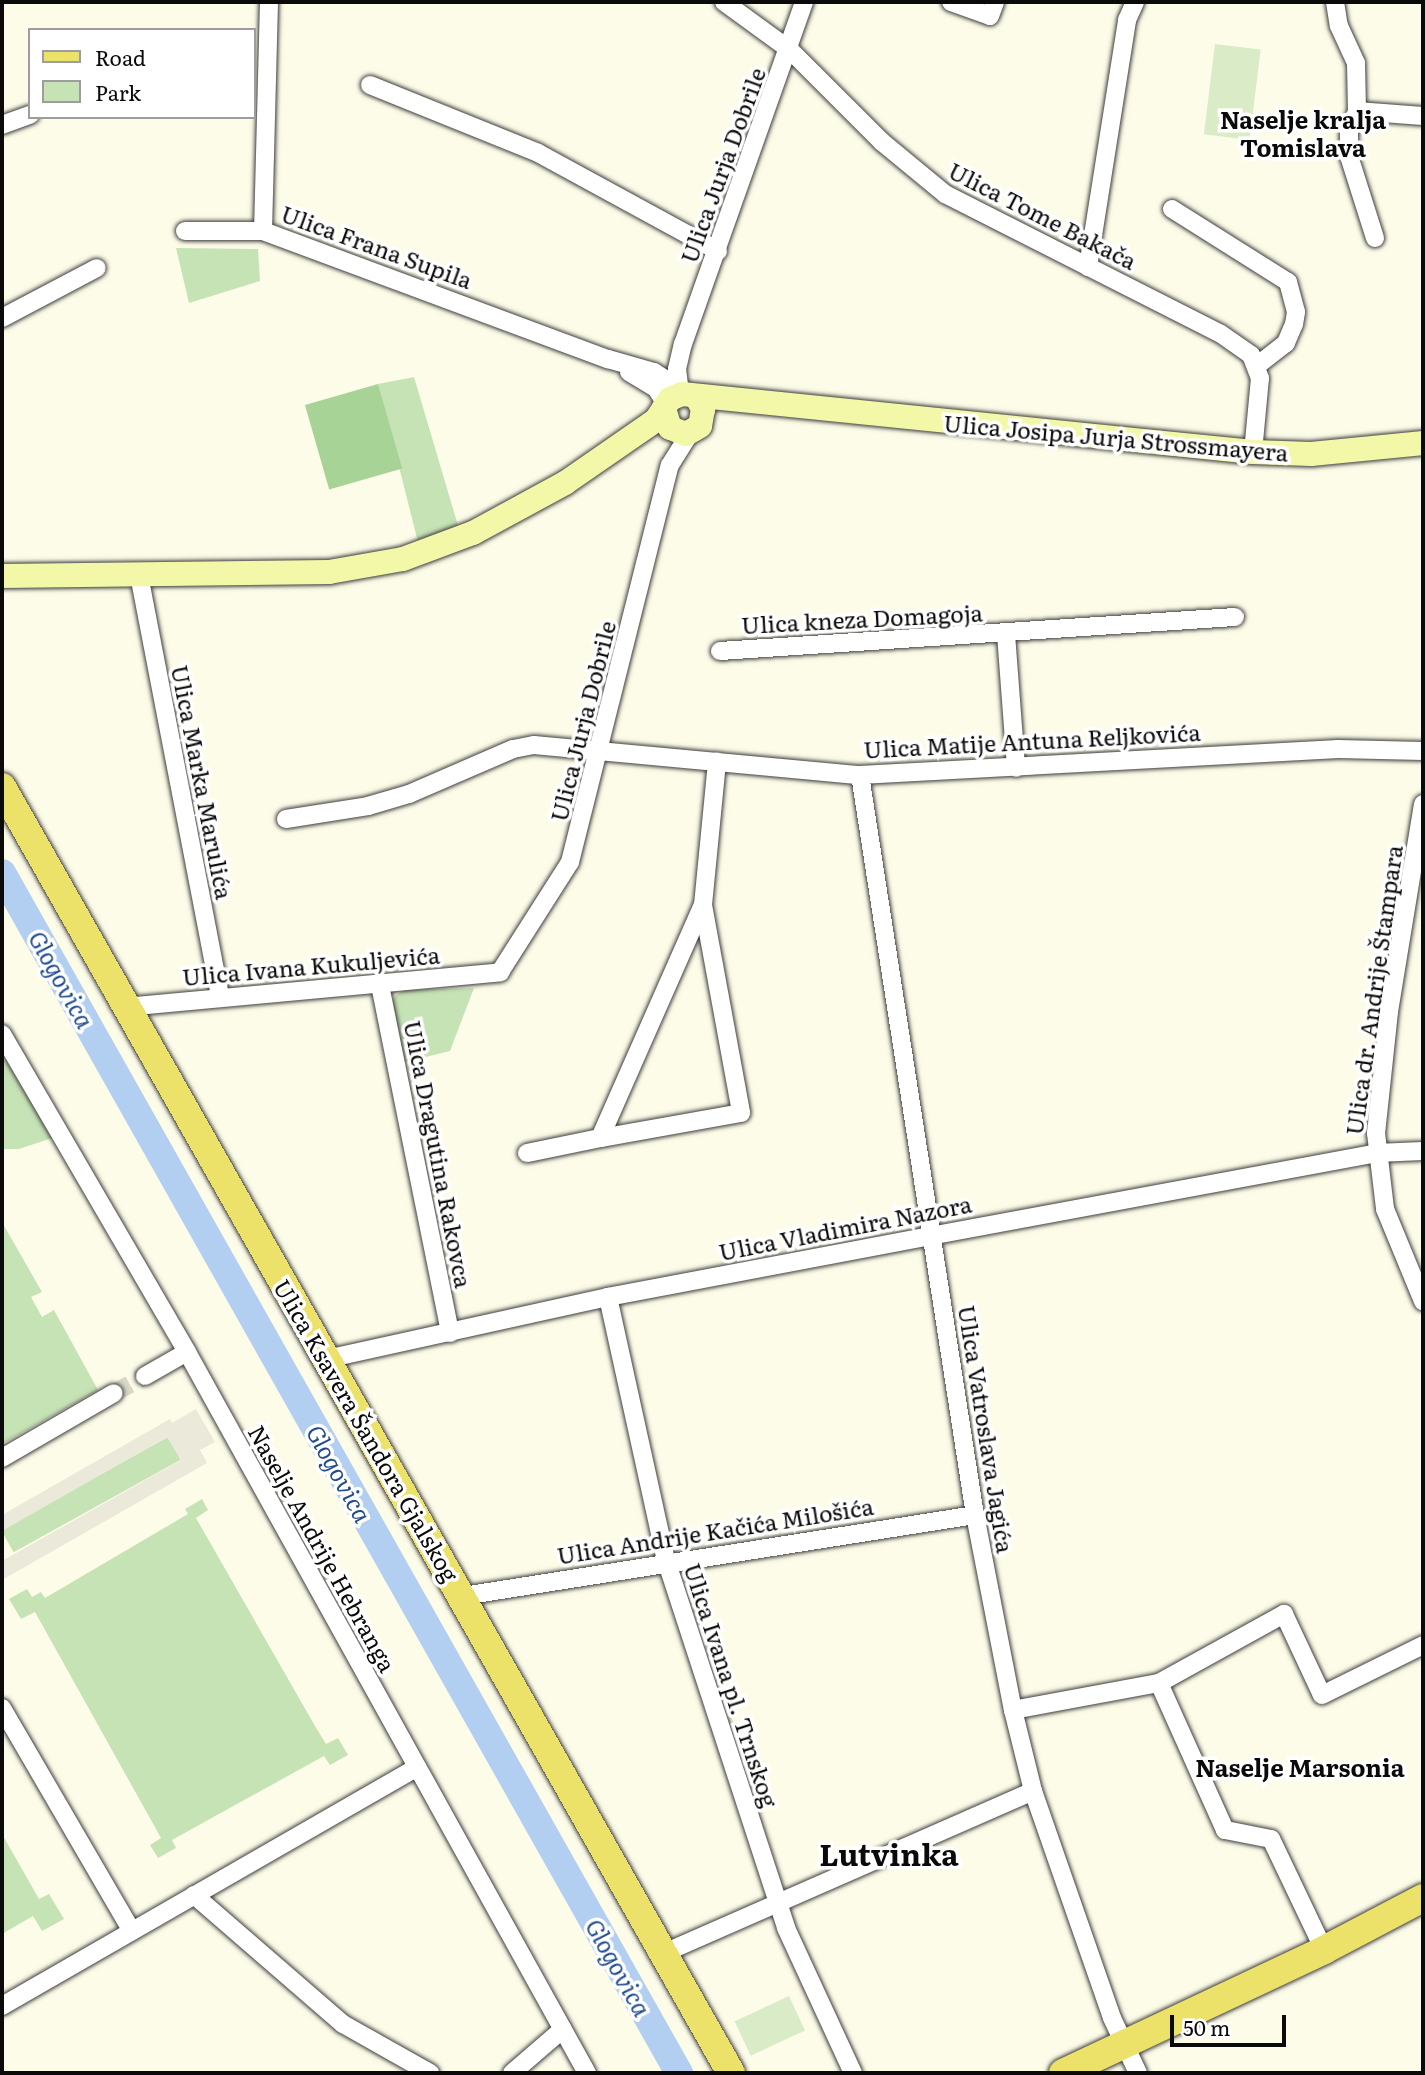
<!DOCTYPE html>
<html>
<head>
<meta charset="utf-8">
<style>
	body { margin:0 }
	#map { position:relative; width:1425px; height:2075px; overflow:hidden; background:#fdfce8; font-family:Literata,serif }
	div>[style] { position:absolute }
	.green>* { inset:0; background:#c6e3b6; transform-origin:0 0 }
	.forest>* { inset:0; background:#a8d397; transform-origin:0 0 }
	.pitch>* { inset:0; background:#d9ebc7; transform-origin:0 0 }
	.plaza>* { inset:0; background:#ebe9da }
	.river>* { height:28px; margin:-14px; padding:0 14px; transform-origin:14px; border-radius:14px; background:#b2cef0 }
	.minor-tunnel>* { height:18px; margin-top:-9px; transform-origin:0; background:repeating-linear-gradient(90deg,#d9d8c7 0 18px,transparent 0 27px) }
	.roads { filter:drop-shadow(0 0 2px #3d3d3d) drop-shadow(0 0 2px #3d3d3d) }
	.minor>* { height:18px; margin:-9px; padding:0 9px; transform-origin:9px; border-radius:9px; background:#fff }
	.secondary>* { height:24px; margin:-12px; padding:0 12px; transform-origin:12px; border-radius:12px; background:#f3f8a9 }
	.primary>* { height:28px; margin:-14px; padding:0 14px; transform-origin:14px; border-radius:14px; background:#ece269 }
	span { translate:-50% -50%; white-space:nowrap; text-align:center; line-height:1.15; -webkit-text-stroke:7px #fff; paint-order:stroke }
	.street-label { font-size:23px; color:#0a0a0a }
	.neighbourhood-label { font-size:24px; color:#0a0a0a; font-weight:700 }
	.water-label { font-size:24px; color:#204c8f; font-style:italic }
	.district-label { font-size:30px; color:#0a0a0a; font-weight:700 }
	.frame { position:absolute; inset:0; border:4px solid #0a0a0a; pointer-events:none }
	.legend { position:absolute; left:28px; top:28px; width:228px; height:91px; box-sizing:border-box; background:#fff; border:2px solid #9d9d9d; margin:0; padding:9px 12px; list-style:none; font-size:21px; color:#0a0a0a }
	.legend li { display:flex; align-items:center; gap:14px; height:35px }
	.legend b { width:35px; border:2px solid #9d9d9d }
	.scale { position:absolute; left:1170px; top:2015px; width:116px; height:32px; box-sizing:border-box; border:4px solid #0a0a0a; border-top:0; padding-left:9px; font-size:21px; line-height:24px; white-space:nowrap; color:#0a0a0a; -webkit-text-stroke:5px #fff; paint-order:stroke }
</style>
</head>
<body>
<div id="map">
	<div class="green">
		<i style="clip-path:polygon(176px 248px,258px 249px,260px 281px,189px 303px)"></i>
		<i style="clip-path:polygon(414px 377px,459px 529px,419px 546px,378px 384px)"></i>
		<i style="clip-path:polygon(474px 988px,450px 1051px,405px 1062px,392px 1002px,395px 996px,405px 990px)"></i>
		<i style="clip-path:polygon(2px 1058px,6px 1061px,52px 1138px,19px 1149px,2px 1149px)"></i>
		<i style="clip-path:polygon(2px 1222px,42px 1292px,31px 1297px,42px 1317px,54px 1310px,98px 1390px,2px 1444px)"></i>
		<i style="left:168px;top:1437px;width:26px;height:191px;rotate:61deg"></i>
		<i style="clip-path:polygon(202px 1499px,208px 1510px,196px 1518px,315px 1726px,326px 1744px,338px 1738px,348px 1755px,330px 1765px,324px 1756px,172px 1840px,176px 1848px,158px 1858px,150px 1845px,161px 1838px,35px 1612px,21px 1619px,9px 1599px,27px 1589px,32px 1597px,41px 1592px,45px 1598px,188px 1514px,185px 1509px)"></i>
		<i style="clip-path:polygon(2px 1834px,39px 1899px,49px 1894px,64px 1919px,42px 1931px,33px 1916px,2px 1934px)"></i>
	</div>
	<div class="forest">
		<i style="left:378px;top:384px;width:88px;height:76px;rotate:74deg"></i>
	</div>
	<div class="pitch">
		<i style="left:1215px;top:44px;width:46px;height:91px;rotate:7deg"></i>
		<i style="left:789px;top:1996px;width:38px;height:60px;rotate:65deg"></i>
	</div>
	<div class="plaza">
		<i style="clip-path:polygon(196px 1409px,215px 1442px,200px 1450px,207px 1463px,2px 1580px,2px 1561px,181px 1460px,167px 1437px,2px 1531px,2px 1515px,170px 1419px,172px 1423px)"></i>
	</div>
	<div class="river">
		<i style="left:2px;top:873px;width:1378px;rotate:60.57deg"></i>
	</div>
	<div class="minor-tunnel">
		<i style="left:114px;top:1393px;width:35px;rotate:-29deg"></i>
	</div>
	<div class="roads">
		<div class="minor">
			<i style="left:269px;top:2px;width:229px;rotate:91.5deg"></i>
			<i style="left:263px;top:231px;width:368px;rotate:20.4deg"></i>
			<i style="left:608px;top:359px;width:48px;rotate:15.8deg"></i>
			<i style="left:654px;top:372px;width:41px;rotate:32.2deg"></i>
			<i style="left:724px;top:2px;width:82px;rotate:36deg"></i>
			<i style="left:790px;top:50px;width:130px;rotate:45deg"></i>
			<i style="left:882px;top:142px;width:82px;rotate:39.5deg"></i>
			<i style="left:945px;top:194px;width:309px;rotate:26.9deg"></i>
			<i style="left:1221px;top:334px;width:37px;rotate:35deg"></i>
			<i style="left:1251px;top:355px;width:25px;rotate:69deg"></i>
			<i style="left:1260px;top:378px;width:74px;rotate:95.4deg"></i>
			<i style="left:951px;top:2px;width:41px;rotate:19.7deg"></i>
			<i style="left:990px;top:16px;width:15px;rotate:-70deg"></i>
			<i style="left:1335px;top:2px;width:24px;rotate:81deg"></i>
			<i style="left:1339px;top:26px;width:41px;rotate:65.3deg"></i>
			<i style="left:1356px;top:63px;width:48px;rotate:88.8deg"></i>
			<i style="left:370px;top:85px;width:181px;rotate:22deg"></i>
			<i style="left:538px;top:153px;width:205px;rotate:28.6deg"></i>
			<i style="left:2px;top:125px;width:30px;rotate:-20deg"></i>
			<i style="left:1172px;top:209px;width:137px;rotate:32.2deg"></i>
			<i style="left:1288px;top:282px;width:31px;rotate:75deg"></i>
			<i style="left:1296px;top:312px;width:12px;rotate:99deg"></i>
			<i style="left:1294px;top:324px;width:21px;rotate:113deg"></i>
			<i style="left:1286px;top:343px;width:37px;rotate:142deg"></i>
			<i style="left:185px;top:231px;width:78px"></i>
			<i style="left:1375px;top:238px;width:86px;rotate:-107.6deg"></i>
			<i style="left:1349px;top:156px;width:24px;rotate:-90deg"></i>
			<i style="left:1349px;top:132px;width:22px;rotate:-69deg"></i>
			<i style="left:1357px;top:111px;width:66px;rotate:4.3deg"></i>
			<i style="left:1088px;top:267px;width:250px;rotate:-81deg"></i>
			<i style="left:1127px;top:20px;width:20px;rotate:-66deg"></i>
			<i style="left:2px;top:318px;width:107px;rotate:-27.8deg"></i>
			<i style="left:629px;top:372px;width:31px;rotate:31deg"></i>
			<i style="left:656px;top:388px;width:19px;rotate:58deg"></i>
			<i style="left:679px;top:385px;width:16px;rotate:-97deg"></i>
			<i style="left:677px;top:369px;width:26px;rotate:-77deg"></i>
			<i style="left:683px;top:344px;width:363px;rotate:-70.5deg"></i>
			<i style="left:139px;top:575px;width:430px;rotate:79.1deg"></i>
			<i style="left:1006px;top:634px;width:134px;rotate:85.7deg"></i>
			<i style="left:720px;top:651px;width:516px;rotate:-3.78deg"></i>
			<i style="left:860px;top:775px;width:749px;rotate:81.17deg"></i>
			<i style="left:975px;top:1515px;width:199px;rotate:79deg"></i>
			<i style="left:1013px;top:1710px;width:83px;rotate:76.1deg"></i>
			<i style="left:1033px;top:1791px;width:240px;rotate:70.8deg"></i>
			<i style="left:1112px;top:2018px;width:61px;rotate:64.7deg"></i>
			<i style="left:1423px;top:804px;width:211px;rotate:99.3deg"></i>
			<i style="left:1389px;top:1012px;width:122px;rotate:96.1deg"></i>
			<i style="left:1376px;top:1133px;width:77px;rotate:83.2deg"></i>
			<i style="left:1385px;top:1209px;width:100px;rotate:67.6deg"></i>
			<i style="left:286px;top:819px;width:83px;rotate:-9deg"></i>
			<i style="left:368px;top:806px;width:43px;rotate:-16.3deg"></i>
			<i style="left:409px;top:794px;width:113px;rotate:-23.4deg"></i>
			<i style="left:513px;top:749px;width:21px;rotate:-11deg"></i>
			<i style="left:534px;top:745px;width:327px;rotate:5.3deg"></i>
			<i style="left:860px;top:775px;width:479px;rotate:-3.1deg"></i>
			<i style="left:1338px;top:749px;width:85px;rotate:1.3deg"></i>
			<i style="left:703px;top:905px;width:211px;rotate:79.6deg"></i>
			<i style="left:741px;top:1113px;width:143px;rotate:169.9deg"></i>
			<i style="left:600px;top:1138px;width:255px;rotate:-66.2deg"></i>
			<i style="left:703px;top:905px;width:144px;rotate:-84.4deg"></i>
			<i style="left:380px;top:985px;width:355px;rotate:78.6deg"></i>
			<i style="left:126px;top:1007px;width:376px;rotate:-5.3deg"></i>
			<i style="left:500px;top:972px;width:130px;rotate:-57.5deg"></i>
			<i style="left:570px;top:862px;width:409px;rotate:-75.9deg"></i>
			<i style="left:670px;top:465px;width:39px;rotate:-58deg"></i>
			<i style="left:2px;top:1034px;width:368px;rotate:59.8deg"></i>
			<i style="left:187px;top:1352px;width:825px;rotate:60.98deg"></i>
			<i style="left:527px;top:1153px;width:75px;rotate:-11.6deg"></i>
			<i style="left:608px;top:1297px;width:269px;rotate:77.6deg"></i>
			<i style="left:666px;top:1560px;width:387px;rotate:71.9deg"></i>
			<i style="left:786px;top:1928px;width:160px;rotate:65.2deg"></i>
			<i style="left:326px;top:1359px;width:289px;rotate:-12.4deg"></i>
			<i style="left:608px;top:1297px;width:328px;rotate:-10.7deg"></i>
			<i style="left:930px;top:1236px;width:454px;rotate:-10.5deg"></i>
			<i style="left:1376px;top:1153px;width:47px;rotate:-2.4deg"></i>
			<i style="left:145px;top:1376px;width:48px;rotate:-29.7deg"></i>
			<i style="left:2px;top:1458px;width:129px;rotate:-30.1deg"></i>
			<i style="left:463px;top:1596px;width:518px;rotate:-8.99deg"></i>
			<i style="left:2px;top:1708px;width:258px;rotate:59.8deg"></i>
			<i style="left:1013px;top:1710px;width:148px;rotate:-10.5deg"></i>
			<i style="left:194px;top:1895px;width:197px;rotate:40.9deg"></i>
			<i style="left:343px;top:2024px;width:100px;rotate:29.4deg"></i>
			<i style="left:1324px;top:1950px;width:123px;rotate:-115.5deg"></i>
			<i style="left:1271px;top:1839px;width:47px;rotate:-168.9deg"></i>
			<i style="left:1225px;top:1830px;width:161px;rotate:-114.2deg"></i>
			<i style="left:1159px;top:1683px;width:143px;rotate:-28.9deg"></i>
			<i style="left:1284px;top:1614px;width:89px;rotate:64.9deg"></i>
			<i style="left:1322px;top:1695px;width:113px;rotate:-26.3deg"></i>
			<i style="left:664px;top:1953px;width:403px;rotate:-23.7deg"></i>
			<i style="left:2px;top:2006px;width:479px;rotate:-29.9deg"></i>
			<i style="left:512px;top:2073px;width:67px;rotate:-40.8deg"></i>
		</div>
		<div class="secondary">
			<i style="left:697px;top:398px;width:13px;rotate:61deg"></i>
			<i style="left:703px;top:409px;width:17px;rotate:100deg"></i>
			<i style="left:700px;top:426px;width:16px;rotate:150deg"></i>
			<i style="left:686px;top:434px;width:17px;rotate:-159deg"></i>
			<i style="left:670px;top:428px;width:21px;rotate:-107deg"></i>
			<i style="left:664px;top:408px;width:11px;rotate:-56deg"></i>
			<i style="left:670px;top:399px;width:13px;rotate:-23deg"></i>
			<i style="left:682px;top:394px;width:574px;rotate:5.8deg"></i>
			<i style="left:1253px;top:452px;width:58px;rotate:2deg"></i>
			<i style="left:1311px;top:454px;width:113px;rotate:-5.6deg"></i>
			<i style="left:2px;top:576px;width:327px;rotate:-0.7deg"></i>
			<i style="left:329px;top:572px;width:75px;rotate:-10deg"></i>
			<i style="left:403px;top:559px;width:75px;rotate:-20.4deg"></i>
			<i style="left:473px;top:533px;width:105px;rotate:-28.5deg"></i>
			<i style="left:565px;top:483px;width:111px;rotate:-34.7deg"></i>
			<i style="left:656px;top:420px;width:14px;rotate:-56deg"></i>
		</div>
		<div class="primary">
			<i style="left:2px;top:787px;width:1478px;rotate:60.45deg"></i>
			<i style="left:1063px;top:2073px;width:289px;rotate:-25.2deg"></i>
			<i style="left:1324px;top:1950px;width:112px;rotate:-27.7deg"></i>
		</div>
	</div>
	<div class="street-label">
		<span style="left:722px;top:165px;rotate:-70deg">Ulica Jurja Dobrile</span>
		<span style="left:1043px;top:215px;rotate:27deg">Ulica Tome Bakača</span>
		<span style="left:377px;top:246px;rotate:20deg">Ulica Frana Supila</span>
		<span style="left:1116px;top:437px;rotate:5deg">Ulica Josipa Jurja Strossmayera</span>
		<span style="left:862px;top:618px;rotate:-3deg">Ulica kneza Domagoja</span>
		<span style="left:582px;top:721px;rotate:-76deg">Ulica Jurja Dobrile</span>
		<span style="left:1032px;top:740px;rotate:-3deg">Ulica Matije Antuna Reljkovića</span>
		<span style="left:203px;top:782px;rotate:79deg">Ulica Marka Marulića</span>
		<span style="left:311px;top:965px;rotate:-5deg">Ulica Ivana Kukuljevića</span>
		<span style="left:1373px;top:990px;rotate:-82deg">Ulica dr. Andrije Štampara</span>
		<span style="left:439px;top:1154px;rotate:79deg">Ulica Dragutina Rakovca</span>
		<span style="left:845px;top:1227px;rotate:-11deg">Ulica Vladimira Nazora</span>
		<span style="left:987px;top:1429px;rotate:81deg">Ulica Vatroslava Jagića</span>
		<span style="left:367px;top:1430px;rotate:60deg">Ulica Ksavera Šandora Gjalskog</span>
		<span style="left:715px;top:1530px;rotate:-9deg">Ulica Andrije Kačića Milošića</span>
		<span style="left:323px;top:1548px;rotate:61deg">Naselje Andrije Hebranga</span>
		<span style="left:732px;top:1685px;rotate:72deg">Ulica Ivana pl. Trnskog</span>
	</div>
	<div class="neighbourhood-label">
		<span style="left:1303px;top:133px">Naselje kralja<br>Tomislava</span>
		<span style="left:1300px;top:1767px">Naselje Marsonia</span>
	</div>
	<div class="water-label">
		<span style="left:62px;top:979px;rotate:61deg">Glogovica</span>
		<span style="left:340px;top:1473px;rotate:61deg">Glogovica</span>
		<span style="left:619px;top:1967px;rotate:61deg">Glogovica</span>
	</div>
	<div class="district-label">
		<span style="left:889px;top:1853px">Lutvinka</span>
	</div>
	<div class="frame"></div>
	<ul class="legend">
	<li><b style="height:9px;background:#ece269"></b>Road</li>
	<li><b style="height:19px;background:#c6e3b6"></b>Park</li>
	</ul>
	<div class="scale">50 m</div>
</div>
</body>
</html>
